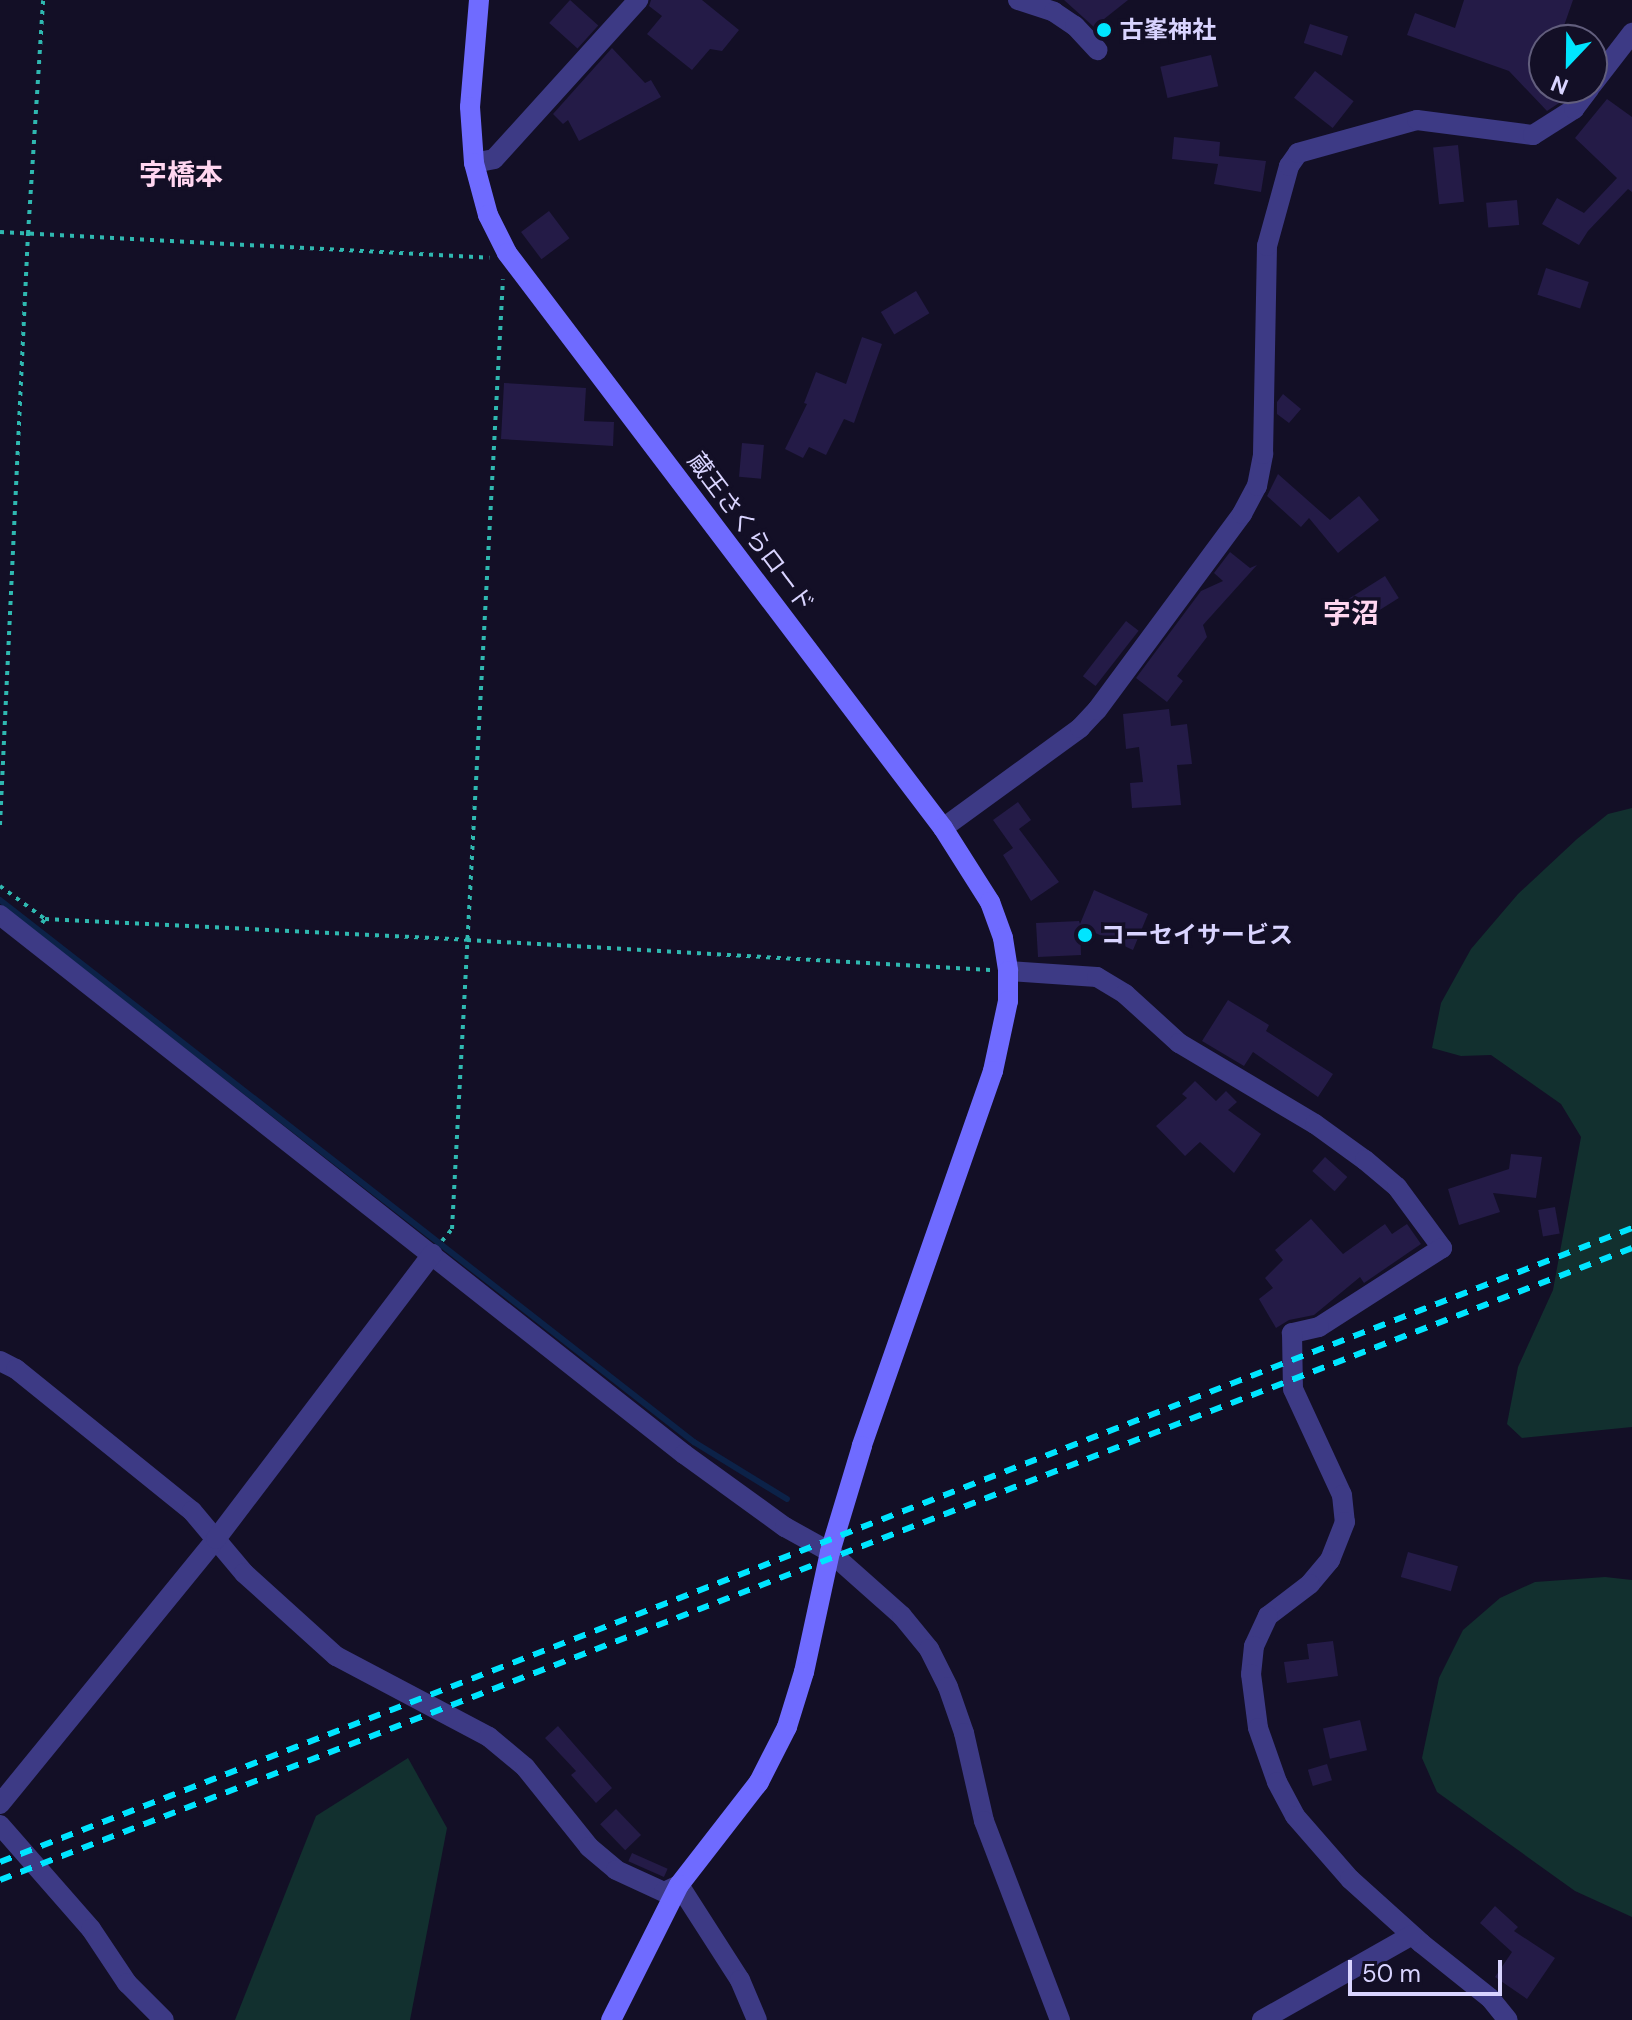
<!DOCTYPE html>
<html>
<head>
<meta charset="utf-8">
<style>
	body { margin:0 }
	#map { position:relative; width:1632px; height:2020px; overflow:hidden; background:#130f26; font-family:"DM Sans","Noto Sans JP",sans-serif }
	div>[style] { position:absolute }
	.green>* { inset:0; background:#12302f }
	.stream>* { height:6px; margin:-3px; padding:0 3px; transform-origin:3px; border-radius:3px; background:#0c2248 }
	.building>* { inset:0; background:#241b47; transform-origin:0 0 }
	.path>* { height:4px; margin-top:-2px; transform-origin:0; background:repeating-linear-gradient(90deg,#2fb8b0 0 4px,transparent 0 10px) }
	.street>* { height:20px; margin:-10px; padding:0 10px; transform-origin:10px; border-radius:10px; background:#3d3a85 }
	.secondary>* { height:20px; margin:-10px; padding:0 10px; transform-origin:10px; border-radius:10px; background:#6f6bff }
	.rail>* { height:6px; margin-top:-3px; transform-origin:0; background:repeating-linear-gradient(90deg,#00e5ff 0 12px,transparent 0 22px) }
	.dots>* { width:22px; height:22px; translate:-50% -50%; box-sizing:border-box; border:4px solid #130f26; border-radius:50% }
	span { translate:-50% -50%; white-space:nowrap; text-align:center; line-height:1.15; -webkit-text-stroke:7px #130f26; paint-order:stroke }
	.poi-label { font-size:24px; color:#d9d4ff; font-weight:700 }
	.left { translate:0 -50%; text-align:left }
	.street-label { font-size:24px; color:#d9d4ff }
	.quarter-label { font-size:28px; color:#ffd6f0; font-weight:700 }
	.north { position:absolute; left:1528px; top:24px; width:80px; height:80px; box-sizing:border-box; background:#130f26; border:2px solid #625e7d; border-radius:50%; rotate:202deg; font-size:22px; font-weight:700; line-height:32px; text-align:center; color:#d9d4ff }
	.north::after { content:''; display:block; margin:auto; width:28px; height:36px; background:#00e5ff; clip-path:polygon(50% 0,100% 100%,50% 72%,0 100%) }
	.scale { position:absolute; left:1348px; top:1960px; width:154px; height:36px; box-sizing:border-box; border:4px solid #d9d4ff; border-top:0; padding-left:10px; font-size:24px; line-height:28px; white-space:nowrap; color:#d9d4ff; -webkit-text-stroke:6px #130f26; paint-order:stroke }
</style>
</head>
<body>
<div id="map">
	<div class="green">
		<i style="clip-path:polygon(1632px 808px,1632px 1427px,1522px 1438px,1507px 1424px,1518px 1367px,1553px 1290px,1581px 1137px,1561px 1104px,1491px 1055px,1461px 1056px,1432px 1048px,1441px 1003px,1471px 949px,1518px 894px,1577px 839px,1608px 814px)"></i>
		<i style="clip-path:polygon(1605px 1577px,1632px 1580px,1632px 1917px,1575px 1891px,1437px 1792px,1422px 1758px,1439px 1678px,1463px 1630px,1500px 1598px,1535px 1582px)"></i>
		<i style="clip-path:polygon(408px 1758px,447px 1828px,410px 2020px,235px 2020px,316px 1816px)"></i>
	</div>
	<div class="stream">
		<i style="left:0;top:900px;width:881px;rotate:37.99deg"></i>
		<i style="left:694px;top:1442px;width:109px;rotate:31.5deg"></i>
	</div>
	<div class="building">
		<i style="left:570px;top:0;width:38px;height:31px;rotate:42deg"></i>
		<i style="clip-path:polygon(651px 0,702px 0,739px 30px,722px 51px,710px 49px,692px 70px,647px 34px,662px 16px,649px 6px)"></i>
		<i style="clip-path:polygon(1064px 0,1128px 0,1094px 27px)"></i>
		<i style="clip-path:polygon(1464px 0,1573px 0,1559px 40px,1544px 40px,1544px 88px,1557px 88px,1565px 99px,1547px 111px,1509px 71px,1407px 35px,1415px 13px,1455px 28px)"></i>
		<i style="left:1310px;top:24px;width:40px;height:20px;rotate:18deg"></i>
		<i style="clip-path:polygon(612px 48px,645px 83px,651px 80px,661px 97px,579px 141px,568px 120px,563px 124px,553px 114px)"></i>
		<i style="left:1211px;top:55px;width:32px;height:52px;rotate:77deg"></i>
		<i style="left:1315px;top:71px;width:49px;height:34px;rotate:38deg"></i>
		<i style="clip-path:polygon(1607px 99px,1632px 117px,1632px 192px,1628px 189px,1588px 231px,1579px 245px,1542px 224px,1557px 198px,1584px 213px,1617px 178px,1575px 138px)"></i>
		<i style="clip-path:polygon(1174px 137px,1220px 142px,1219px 156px,1266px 161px,1261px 192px,1214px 184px,1218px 164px,1172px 159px)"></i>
		<i style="left:1458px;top:145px;width:57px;height:25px;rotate:84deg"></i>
		<i style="left:1517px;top:200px;width:25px;height:31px;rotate:85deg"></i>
		<i style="left:549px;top:211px;width:34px;height:35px;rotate:53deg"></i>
		<i style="left:1546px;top:268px;width:45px;height:28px;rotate:18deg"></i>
		<i style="left:916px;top:291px;width:26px;height:41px;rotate:59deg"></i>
		<i style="clip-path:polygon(862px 337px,882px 344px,854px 423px,844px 419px,826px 455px,809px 447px,803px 458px,785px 449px,807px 404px,804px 403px,816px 372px,846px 384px)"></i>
		<i style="clip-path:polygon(504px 383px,586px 388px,584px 421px,614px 422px,613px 446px,501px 439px)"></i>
		<i style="clip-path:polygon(1283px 394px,1301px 409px,1289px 423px,1277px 414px,1277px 402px)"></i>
		<i style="left:742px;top:443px;width:22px;height:34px;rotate:5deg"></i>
		<i style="clip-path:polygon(1278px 474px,1330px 520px,1359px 496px,1379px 520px,1338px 553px,1309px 518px,1301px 527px,1267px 496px)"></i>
		<i style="clip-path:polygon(1230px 552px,1250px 568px,1257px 565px,1203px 625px,1207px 637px,1177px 676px,1183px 681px,1167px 702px,1136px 678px,1201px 591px,1223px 581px,1214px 573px)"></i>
		<i style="left:1385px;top:576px;width:26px;height:46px;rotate:58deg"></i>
		<i style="left:1126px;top:621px;width:16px;height:70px;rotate:38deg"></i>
		<i style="clip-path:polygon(1169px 709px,1171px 726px,1187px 724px,1192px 764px,1177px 765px,1181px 805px,1132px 808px,1130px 783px,1143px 782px,1139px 747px,1126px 749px,1123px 714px)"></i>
		<i style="clip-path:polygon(1018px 802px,1031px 820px,1019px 829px,1059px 882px,1031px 901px,1003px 855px,1013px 848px,993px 820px)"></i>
		<i style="clip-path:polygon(1094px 890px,1148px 914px,1133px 950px,1080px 926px,1081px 955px,1038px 957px,1036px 923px,1079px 921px,1080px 924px)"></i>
		<i style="clip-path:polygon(1228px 1000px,1269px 1025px,1266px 1031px,1333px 1074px,1318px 1097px,1253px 1052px,1244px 1066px,1202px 1041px)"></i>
		<i style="clip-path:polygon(1195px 1081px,1216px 1101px,1226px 1091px,1237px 1102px,1228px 1110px,1261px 1134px,1234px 1173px,1200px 1142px,1185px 1156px,1156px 1126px,1187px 1098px,1182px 1094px)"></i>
		<i style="clip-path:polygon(1511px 1154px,1542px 1157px,1536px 1198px,1493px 1193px,1500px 1212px,1459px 1225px,1448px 1189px,1509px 1169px)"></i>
		<i style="left:1325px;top:1157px;width:30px;height:19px;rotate:42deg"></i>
		<i style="left:1555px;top:1207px;width:27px;height:17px;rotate:80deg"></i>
		<i style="clip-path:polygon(1311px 1219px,1343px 1254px,1385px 1224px,1392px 1234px,1407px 1224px,1421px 1244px,1364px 1283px,1360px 1277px,1314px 1315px,1289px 1320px,1276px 1328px,1259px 1299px,1273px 1288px,1265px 1278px,1283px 1260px,1275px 1250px)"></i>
		<i style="left:1408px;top:1552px;width:52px;height:26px;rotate:16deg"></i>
		<i style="clip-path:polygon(1333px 1641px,1338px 1676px,1287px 1683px,1284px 1662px,1309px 1659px,1307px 1644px)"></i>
		<i style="left:1360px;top:1720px;width:31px;height:38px;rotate:77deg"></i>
		<i style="clip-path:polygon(558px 1726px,612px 1788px,596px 1803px,571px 1775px,576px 1771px,545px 1738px)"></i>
		<i style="left:1327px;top:1764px;width:17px;height:20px;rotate:73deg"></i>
		<i style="left:616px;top:1809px;width:36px;height:22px;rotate:46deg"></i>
		<i style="left:632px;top:1853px;width:39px;height:9px;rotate:24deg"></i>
		<i style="clip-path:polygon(1495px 1906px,1518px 1927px,1514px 1931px,1555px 1958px,1527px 1999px,1495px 1977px,1512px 1952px,1480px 1923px)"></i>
	</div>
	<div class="path">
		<i style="left:0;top:232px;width:490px;rotate:3deg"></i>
		<i style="left:0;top:825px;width:592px;rotate:-87.29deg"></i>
		<i style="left:28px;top:234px;width:234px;rotate:-86.3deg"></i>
		<i style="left:0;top:886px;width:56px;rotate:36.3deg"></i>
		<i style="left:42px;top:923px;width:5px;rotate:-53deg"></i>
		<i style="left:45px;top:919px;width:423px;rotate:2.8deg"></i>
		<i style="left:467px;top:940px;width:524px;rotate:3.28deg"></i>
		<i style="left:442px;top:1241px;width:16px;rotate:-50deg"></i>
		<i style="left:452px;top:1229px;width:951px;rotate:-86.93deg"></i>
	</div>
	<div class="street">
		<i style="left:1018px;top:0;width:38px;rotate:18deg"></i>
		<i style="left:1054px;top:12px;width:25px;rotate:34deg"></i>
		<i style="left:1075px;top:26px;width:33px;rotate:47deg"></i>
		<i style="left:1592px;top:85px;width:66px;rotate:-52.4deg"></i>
		<i style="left:474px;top:163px;width:20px;rotate:-11deg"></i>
		<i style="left:494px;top:159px;width:215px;rotate:-47.8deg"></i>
		<i style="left:943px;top:828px;width:170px;rotate:-36.1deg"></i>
		<i style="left:1080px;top:728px;width:25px;rotate:-47deg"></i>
		<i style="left:1097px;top:710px;width:244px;rotate:-53.5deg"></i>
		<i style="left:1242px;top:514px;width:32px;rotate:-62deg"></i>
		<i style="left:1257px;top:486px;width:33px;rotate:-79deg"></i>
		<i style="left:1263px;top:454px;width:208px;rotate:-88.9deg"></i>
		<i style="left:1267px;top:246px;width:83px;rotate:-74.6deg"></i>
		<i style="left:1289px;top:166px;width:16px;rotate:-55deg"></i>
		<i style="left:1298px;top:153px;width:123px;rotate:-15.5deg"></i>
		<i style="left:1417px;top:120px;width:117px;rotate:7.4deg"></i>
		<i style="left:1533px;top:135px;width:49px;rotate:-32.4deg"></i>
		<i style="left:1574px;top:109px;width:26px;rotate:-53deg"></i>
		<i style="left:0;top:915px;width:871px;rotate:38.24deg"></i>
		<i style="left:684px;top:1454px;width:125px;rotate:35.9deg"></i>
		<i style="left:785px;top:1527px;width:51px;rotate:29.1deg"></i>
		<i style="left:830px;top:1552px;width:96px;rotate:41.6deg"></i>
		<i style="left:902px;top:1616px;width:43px;rotate:50.7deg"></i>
		<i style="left:929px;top:1649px;width:42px;rotate:63.4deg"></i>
		<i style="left:948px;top:1687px;width:49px;rotate:70.8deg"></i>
		<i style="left:964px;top:1733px;width:90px;rotate:77.2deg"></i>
		<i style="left:984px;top:1821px;width:213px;rotate:69.1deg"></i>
		<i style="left:1008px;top:971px;width:89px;rotate:3.9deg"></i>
		<i style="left:1097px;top:977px;width:33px;rotate:31deg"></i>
		<i style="left:1125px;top:994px;width:73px;rotate:42.2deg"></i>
		<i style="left:1179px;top:1043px;width:158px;rotate:30.8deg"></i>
		<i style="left:1315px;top:1124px;width:62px;rotate:35.8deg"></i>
		<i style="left:1365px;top:1160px;width:42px;rotate:40.2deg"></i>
		<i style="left:1397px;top:1187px;width:76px;rotate:53.6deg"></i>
		<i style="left:1442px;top:1248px;width:146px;rotate:147.3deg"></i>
		<i style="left:1319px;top:1327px;width:28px;rotate:167deg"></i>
		<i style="left:1292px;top:1333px;width:56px;rotate:89deg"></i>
		<i style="left:1293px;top:1389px;width:117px;rotate:65.2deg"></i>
		<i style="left:1342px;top:1495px;width:27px;rotate:84deg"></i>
		<i style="left:1345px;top:1522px;width:41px;rotate:111.5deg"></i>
		<i style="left:1330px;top:1560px;width:31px;rotate:130deg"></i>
		<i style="left:1310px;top:1584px;width:53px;rotate:142.7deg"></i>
		<i style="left:1268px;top:1616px;width:33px;rotate:115deg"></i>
		<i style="left:1254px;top:1646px;width:28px;rotate:96deg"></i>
		<i style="left:1251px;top:1674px;width:54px;rotate:82.6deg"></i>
		<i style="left:1258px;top:1728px;width:57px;rotate:70.6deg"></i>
		<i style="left:1277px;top:1782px;width:38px;rotate:62deg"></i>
		<i style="left:1295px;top:1816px;width:84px;rotate:48.9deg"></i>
		<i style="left:1350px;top:1879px;width:96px;rotate:42deg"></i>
		<i style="left:1421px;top:1943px;width:88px;rotate:38.6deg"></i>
		<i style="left:1490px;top:1998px;width:28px;rotate:51deg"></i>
		<i style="left:0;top:1361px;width:18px;rotate:27deg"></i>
		<i style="left:16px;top:1369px;width:226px;rotate:38.9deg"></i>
		<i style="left:192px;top:1511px;width:81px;rotate:50deg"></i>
		<i style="left:244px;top:1573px;width:124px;rotate:42.1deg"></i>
		<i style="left:336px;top:1656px;width:173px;rotate:27.9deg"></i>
		<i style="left:489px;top:1737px;width:47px;rotate:39.8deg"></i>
		<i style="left:525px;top:1767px;width:102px;rotate:51.3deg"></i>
		<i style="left:589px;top:1847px;width:35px;rotate:40deg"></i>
		<i style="left:616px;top:1870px;width:53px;rotate:24.6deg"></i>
		<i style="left:664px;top:1892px;width:17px;rotate:-25deg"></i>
		<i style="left:679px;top:1885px;width:113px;rotate:57.3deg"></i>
		<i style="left:740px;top:1980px;width:43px;rotate:67deg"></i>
		<i style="left:0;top:1804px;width:342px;rotate:-50.8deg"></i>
		<i style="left:216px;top:1539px;width:358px;rotate:-52.8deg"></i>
		<i style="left:0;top:1825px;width:138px;rotate:48.8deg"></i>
		<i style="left:91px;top:1929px;width:65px;rotate:56.3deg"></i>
		<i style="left:127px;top:1983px;width:52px;rotate:45deg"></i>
		<i style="left:1262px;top:2020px;width:172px;rotate:-29.5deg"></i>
	</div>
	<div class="secondary">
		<i style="left:479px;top:0;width:107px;rotate:94.8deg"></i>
		<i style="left:470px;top:107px;width:56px;rotate:85.9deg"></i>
		<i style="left:474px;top:163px;width:54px;rotate:74.9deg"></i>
		<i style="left:488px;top:215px;width:42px;rotate:63.4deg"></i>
		<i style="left:507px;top:253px;width:722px;rotate:52.83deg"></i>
		<i style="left:943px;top:828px;width:88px;rotate:57.6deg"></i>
		<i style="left:990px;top:902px;width:38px;rotate:70deg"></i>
		<i style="left:1003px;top:938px;width:33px;rotate:81deg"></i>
		<i style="left:1008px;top:971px;width:30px;rotate:90deg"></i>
		<i style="left:1008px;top:1001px;width:72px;rotate:102.1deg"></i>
		<i style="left:993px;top:1071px;width:397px;rotate:109.3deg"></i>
		<i style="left:862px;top:1446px;width:111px;rotate:106.8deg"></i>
		<i style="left:830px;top:1552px;width:123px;rotate:102.2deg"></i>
		<i style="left:804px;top:1672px;width:58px;rotate:107.2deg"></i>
		<i style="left:787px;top:1727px;width:62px;rotate:117deg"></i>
		<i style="left:759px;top:1782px;width:130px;rotate:127.8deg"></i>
		<i style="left:679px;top:1885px;width:151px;rotate:116.7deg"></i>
	</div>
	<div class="rail">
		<i style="left:0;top:1862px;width:1751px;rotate:-21.23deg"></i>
		<i style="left:0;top:1880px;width:1750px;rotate:-21.17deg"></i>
	</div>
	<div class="dots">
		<i style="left:1104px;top:30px;background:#00e5ff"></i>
		<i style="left:1085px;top:935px;background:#00e5ff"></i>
	</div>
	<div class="poi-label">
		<span class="left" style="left:1120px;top:30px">古峯神社</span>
		<span class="left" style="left:1101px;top:935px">コーセイサービス</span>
	</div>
	<div class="street-label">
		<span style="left:751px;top:532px;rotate:53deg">蔵王さくらロード</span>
	</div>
	<div class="quarter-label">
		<span style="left:181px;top:175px">字橋本</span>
		<span style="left:1351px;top:614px">字沼</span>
	</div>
	<div class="north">N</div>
	<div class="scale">50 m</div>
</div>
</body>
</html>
